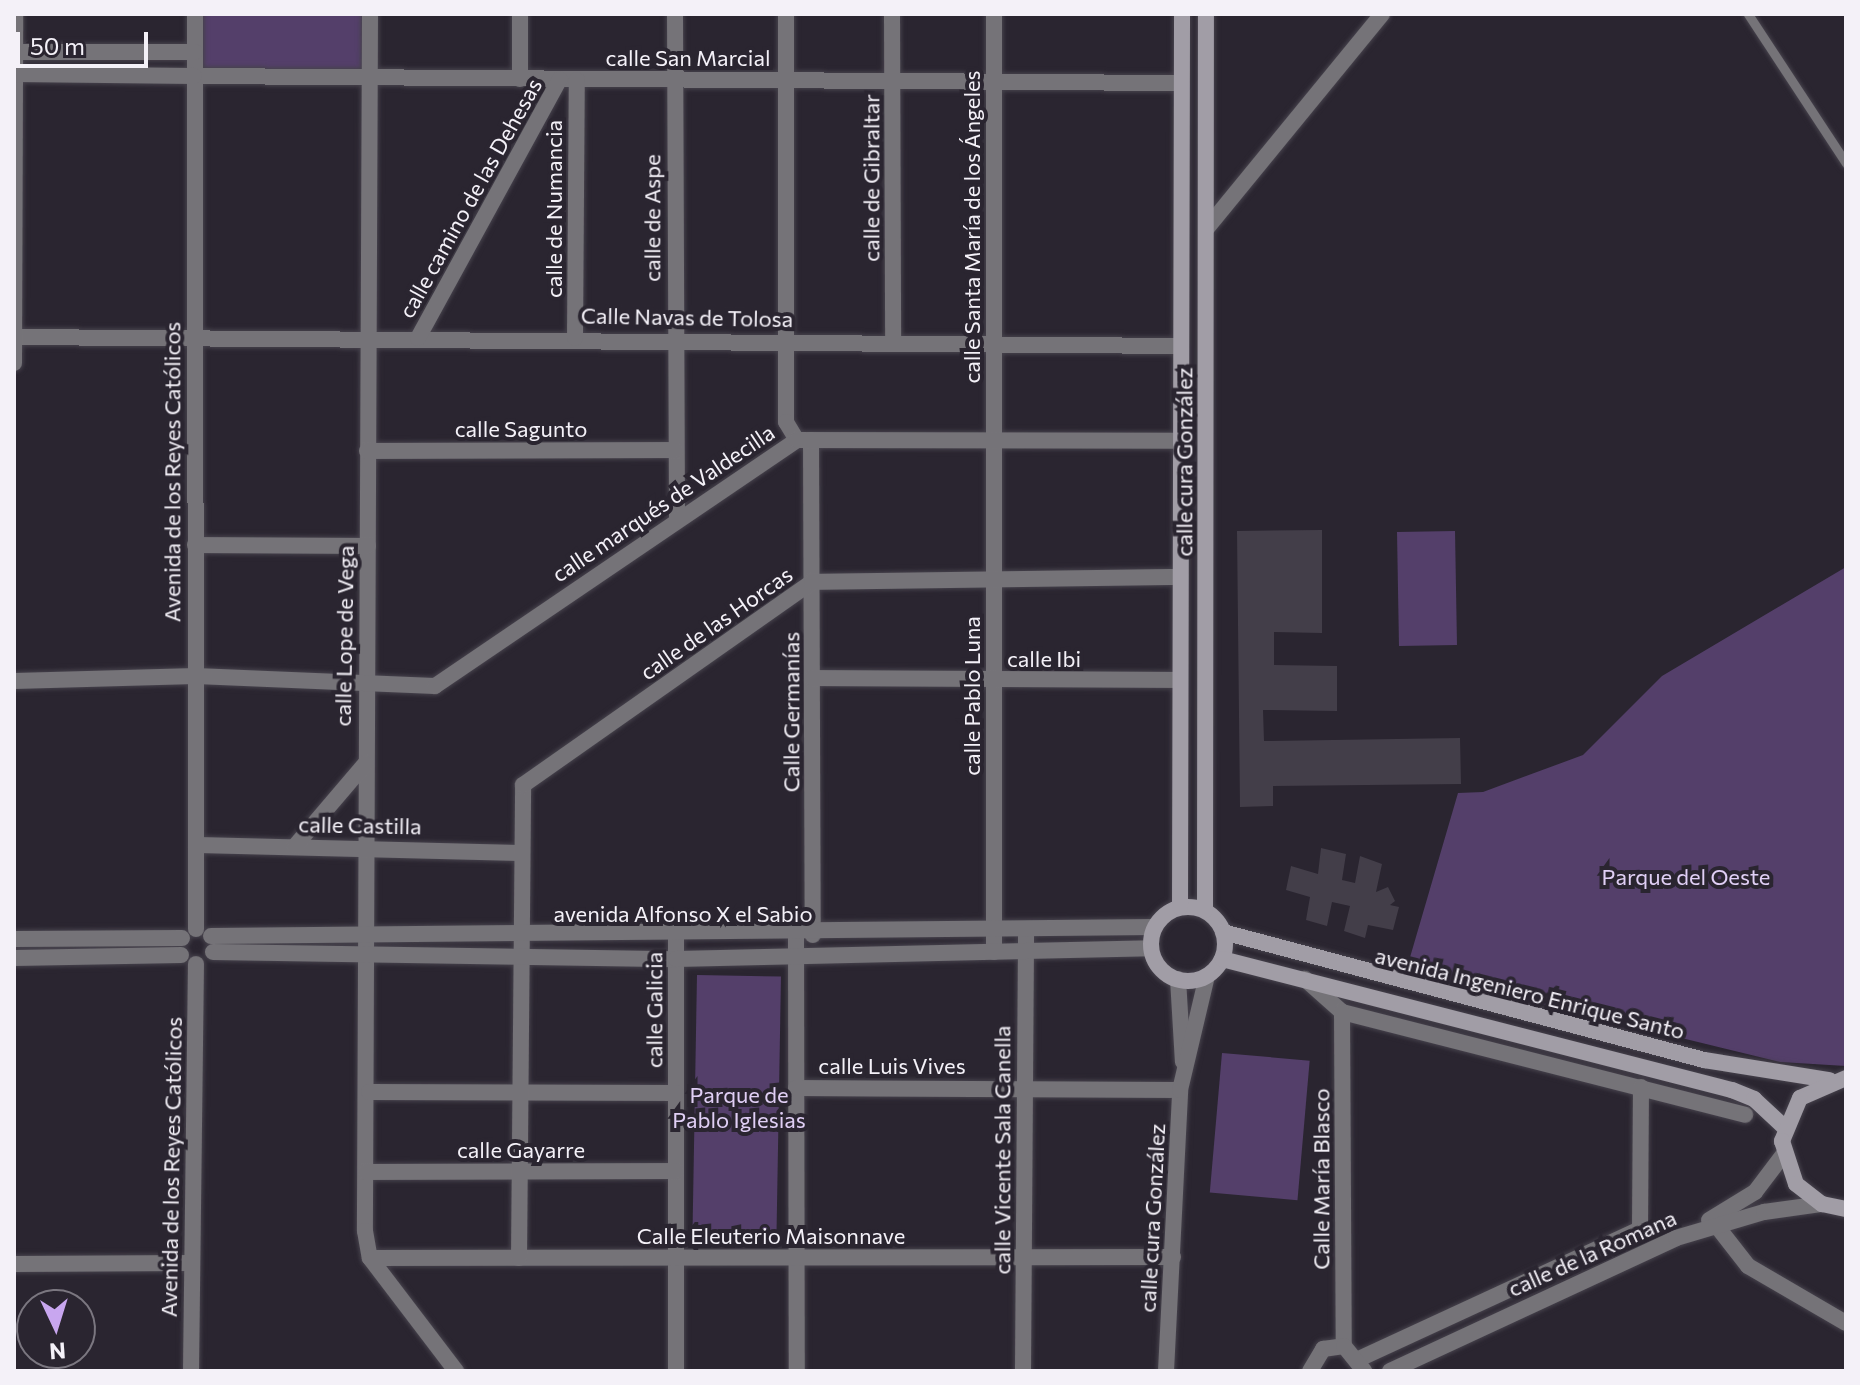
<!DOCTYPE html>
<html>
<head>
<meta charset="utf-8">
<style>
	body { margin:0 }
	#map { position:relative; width:1860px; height:1385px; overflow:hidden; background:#2a2530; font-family:Commissioner,sans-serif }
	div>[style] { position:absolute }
	.green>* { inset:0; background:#543f6a; transform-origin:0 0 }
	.building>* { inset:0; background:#433e49 }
	.roads { filter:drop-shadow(0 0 2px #46424c) drop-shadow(0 0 2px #46424c) }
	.service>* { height:9px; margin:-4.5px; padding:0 4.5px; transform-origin:4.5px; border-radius:4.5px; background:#757378 }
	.minor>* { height:16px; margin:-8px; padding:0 8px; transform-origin:8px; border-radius:8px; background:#757378 }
	.tertiary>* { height:16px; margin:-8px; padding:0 8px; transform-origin:8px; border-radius:8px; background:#757378 }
	.secondary>* { height:16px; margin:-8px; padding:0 8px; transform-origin:8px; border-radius:8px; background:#a19da6 }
	.secondary>.ring { margin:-8px; padding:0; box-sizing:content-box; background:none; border:16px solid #a19da6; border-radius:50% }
	span { translate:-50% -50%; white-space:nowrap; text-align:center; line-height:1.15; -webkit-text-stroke:8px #2a2530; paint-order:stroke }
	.street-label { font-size:22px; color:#f4f1f8 }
	.park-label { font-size:22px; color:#e0cff5 }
	.frame { position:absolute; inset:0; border:16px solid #f4f1f8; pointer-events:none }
	.north { position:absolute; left:16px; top:1289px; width:80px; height:80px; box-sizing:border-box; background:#2a2530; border:2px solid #7b7780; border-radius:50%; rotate:176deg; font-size:22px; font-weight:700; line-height:32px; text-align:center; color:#f4f1f8 }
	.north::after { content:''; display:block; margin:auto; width:28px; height:36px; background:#c8a6ef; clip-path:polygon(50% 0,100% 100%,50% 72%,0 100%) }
	.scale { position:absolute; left:16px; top:32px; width:132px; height:36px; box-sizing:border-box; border:4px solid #f4f1f8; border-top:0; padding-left:10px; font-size:24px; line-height:28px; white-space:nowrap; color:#f4f1f8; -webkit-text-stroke:6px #2a2530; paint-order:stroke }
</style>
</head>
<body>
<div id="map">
	<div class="green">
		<i style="left:195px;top:14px;width:175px;height:62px"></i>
		<i style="left:1455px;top:531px;width:114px;height:58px;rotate:89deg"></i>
		<i style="clip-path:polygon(1846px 567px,1846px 1066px,1780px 1062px,1406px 971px,1458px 793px,1483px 792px,1583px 755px,1662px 676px)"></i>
		<i style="left:697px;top:975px;width:84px;height:262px;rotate:1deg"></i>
		<i style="left:1222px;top:1053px;width:88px;height:140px;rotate:5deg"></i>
	</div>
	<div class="building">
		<i style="clip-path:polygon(1322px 530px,1322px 633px,1274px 632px,1274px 665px,1337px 666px,1337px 711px,1263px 710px,1264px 741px,1460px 738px,1461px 784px,1273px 786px,1273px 806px,1240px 807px,1237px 531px)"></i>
		<i style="clip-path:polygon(1321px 848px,1346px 854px,1342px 880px,1355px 883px,1360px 856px,1382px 864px,1376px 892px,1388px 887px,1395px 901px,1390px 905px,1399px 907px,1393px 930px,1368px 925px,1365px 938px,1344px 931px,1350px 906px,1332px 902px,1327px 926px,1306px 920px,1310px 897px,1286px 890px,1291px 866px,1318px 874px)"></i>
	</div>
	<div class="roads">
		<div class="service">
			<i style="left:1748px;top:14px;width:178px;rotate:56.7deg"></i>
		</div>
		<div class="minor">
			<i style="left:370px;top:14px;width:1217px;rotate:90.24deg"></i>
			<i style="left:365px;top:1231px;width:27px;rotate:80deg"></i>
			<i style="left:370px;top:1258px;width:142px;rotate:52.7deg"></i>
			<i style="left:675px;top:14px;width:504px;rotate:89.77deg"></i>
			<i style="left:786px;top:14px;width:408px;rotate:90deg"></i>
			<i style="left:786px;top:422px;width:21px;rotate:59deg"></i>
			<i style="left:892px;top:14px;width:328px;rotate:89.8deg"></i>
			<i style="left:994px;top:14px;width:938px;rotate:90deg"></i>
			<i style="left:194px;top:76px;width:987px;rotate:0.41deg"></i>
			<i style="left:520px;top:79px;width:65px;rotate:-90deg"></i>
			<i style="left:1207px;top:228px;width:276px;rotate:-50.7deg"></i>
			<i style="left:14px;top:337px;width:1167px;rotate:0.44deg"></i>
			<i style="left:418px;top:338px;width:295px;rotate:-61.3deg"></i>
			<i style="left:575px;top:338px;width:258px;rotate:-89.6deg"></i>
			<i style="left:14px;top:363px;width:349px;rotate:-89.8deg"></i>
			<i style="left:811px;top:440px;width:495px;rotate:89.8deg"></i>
			<i style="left:367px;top:451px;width:308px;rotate:-0.2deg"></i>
			<i style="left:195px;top:545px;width:173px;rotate:0.3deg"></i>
			<i style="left:812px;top:678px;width:368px;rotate:0.3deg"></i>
			<i style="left:14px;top:681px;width:182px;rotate:-1.6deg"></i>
			<i style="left:196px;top:676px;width:239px;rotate:2.4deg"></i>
			<i style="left:435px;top:686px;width:438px;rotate:-34.2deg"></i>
			<i style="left:797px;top:440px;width:383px;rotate:0.1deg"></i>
			<i style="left:196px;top:845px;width:326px;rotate:1.4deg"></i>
			<i style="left:295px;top:846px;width:108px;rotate:-49.5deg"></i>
			<i style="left:796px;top:935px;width:436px;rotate:89.9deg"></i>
			<i style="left:676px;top:936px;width:435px;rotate:90deg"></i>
			<i style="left:1305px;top:979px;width:50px;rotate:41.7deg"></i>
			<i style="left:1342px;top:1012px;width:416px;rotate:14.3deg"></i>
			<i style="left:1342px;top:1012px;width:334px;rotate:89.7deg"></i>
			<i style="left:796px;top:1088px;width:384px;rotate:0.3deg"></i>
			<i style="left:369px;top:1092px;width:307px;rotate:0.2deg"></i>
			<i style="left:366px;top:1172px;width:310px;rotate:-0.2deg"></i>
			<i style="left:1716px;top:1225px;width:52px;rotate:52deg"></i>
			<i style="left:1748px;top:1266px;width:113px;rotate:30.2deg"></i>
			<i style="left:1640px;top:1229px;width:142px;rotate:-89.6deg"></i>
			<i style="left:370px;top:1258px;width:803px;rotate:-0.07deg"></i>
			<i style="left:519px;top:1258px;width:473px;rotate:-89.5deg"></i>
			<i style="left:523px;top:785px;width:353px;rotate:-35.1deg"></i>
			<i style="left:812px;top:582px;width:368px;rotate:-0.8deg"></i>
			<i style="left:14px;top:1264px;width:176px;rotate:-0.3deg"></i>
			<i style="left:1359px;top:1359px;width:310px;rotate:-24.8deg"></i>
			<i style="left:1023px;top:1371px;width:441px;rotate:-89.6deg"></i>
			<i style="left:1310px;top:1371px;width:26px;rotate:-59deg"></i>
			<i style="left:1323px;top:1349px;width:21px;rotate:-8deg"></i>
			<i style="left:1344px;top:1346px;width:32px;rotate:51deg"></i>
		</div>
		<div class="tertiary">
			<i style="left:195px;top:14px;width:915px;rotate:89.94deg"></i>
			<i style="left:14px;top:52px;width:181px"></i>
			<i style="left:14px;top:74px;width:180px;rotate:0.6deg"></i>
			<i style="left:211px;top:936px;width:943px;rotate:-0.55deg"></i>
			<i style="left:14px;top:939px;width:168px;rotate:-0.3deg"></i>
			<i style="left:213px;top:952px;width:463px;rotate:0.9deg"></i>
			<i style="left:676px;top:959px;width:475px;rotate:-1.3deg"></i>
			<i style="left:14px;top:958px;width:167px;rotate:-1deg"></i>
			<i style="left:1178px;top:979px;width:83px;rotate:86.6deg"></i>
			<i style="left:1709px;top:1220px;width:54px;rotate:-31.3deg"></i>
			<i style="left:1755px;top:1192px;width:46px;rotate:-52.9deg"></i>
			<i style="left:191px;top:1371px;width:407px;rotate:-89.3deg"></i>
			<i style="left:1166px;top:1371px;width:281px;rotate:-87.1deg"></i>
			<i style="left:1180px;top:1090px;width:117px;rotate:-76.7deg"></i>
			<i style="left:1390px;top:1371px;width:315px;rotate:-24.9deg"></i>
			<i style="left:1676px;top:1238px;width:92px;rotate:-16.5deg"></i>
			<i style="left:1764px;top:1212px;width:59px;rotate:-7.9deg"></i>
		</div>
		<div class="secondary">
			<i class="ring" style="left:1151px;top:907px;width:58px;height:58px"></i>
			<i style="left:1180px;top:907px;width:893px;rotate:-89.87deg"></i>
			<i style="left:1205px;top:910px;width:896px;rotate:-89.94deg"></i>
			<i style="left:1223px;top:932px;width:498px;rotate:14.9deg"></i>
			<i style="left:1704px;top:1060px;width:127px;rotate:9.1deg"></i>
			<i style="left:1222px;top:959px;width:527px;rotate:14.41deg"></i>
			<i style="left:1732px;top:1090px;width:24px;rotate:22deg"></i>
			<i style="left:1754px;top:1099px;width:41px;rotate:43deg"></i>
			<i style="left:1846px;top:1078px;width:50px;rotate:156.5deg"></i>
			<i style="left:1800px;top:1098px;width:47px;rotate:112.7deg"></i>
			<i style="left:1782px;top:1141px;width:45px;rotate:72deg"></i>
			<i style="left:1796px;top:1184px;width:33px;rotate:38deg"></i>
			<i style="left:1822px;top:1204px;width:25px;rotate:12deg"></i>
		</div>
	</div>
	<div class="street-label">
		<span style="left:688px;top:58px">calle San Marcial</span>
		<span style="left:871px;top:178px;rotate:-90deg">calle de Gibraltar</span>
		<span style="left:470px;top:198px;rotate:-61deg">calle camino de las Dehesas</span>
		<span style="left:554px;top:209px;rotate:-90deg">calle de Numancia</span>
		<span style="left:652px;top:218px;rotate:-90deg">calle de Aspe</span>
		<span style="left:972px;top:227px;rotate:-90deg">calle Santa María de los Ángeles</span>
		<span style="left:687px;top:317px;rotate:1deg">Calle Navas de Tolosa</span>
		<span style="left:521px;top:429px">calle Sagunto</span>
		<span style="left:1184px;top:462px;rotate:-90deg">calle cura González</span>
		<span style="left:172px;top:472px;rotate:-90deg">Avenida de los Reyes Católicos</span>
		<span style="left:663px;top:503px;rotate:-34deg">calle marqués de Valdecilla</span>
		<span style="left:716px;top:623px;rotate:-35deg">calle de las Horcas</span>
		<span style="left:344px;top:636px;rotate:-89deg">calle Lope de Vega</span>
		<span style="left:1044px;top:659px">calle Ibi</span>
		<span style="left:972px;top:696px;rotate:-90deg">calle Pablo Luna</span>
		<span style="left:791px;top:712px;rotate:-90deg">Calle Germanías</span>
		<span style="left:360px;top:825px;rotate:1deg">calle Castilla</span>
		<span style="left:683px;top:914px">avenida Alfonso X el Sabio</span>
		<span style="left:1530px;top:993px;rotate:14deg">avenida Ingeniero Enrique Santo</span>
		<span style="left:654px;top:1010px;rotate:-90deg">calle Galicia</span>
		<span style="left:892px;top:1066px">calle Luis Vives</span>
		<span style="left:521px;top:1150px">calle Gayarre</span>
		<span style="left:1002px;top:1150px;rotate:-90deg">calle Vicente Sala Canella</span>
		<span style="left:171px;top:1167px;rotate:-89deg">Avenida de los Reyes Católicos</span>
		<span style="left:1321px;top:1179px;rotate:-90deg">Calle María Blasco</span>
		<span style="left:1152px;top:1218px;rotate:-87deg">calle cura González</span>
		<span style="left:771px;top:1236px">Calle Eleuterio Maisonnave</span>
		<span style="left:1592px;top:1253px;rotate:-24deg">calle de la Romana</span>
	</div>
	<div class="park-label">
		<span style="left:1686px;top:877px">Parque del Oeste</span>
		<span style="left:739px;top:1107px">Parque de<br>Pablo Iglesias</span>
	</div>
	<div class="frame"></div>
	<div class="north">N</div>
	<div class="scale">50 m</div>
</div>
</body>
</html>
